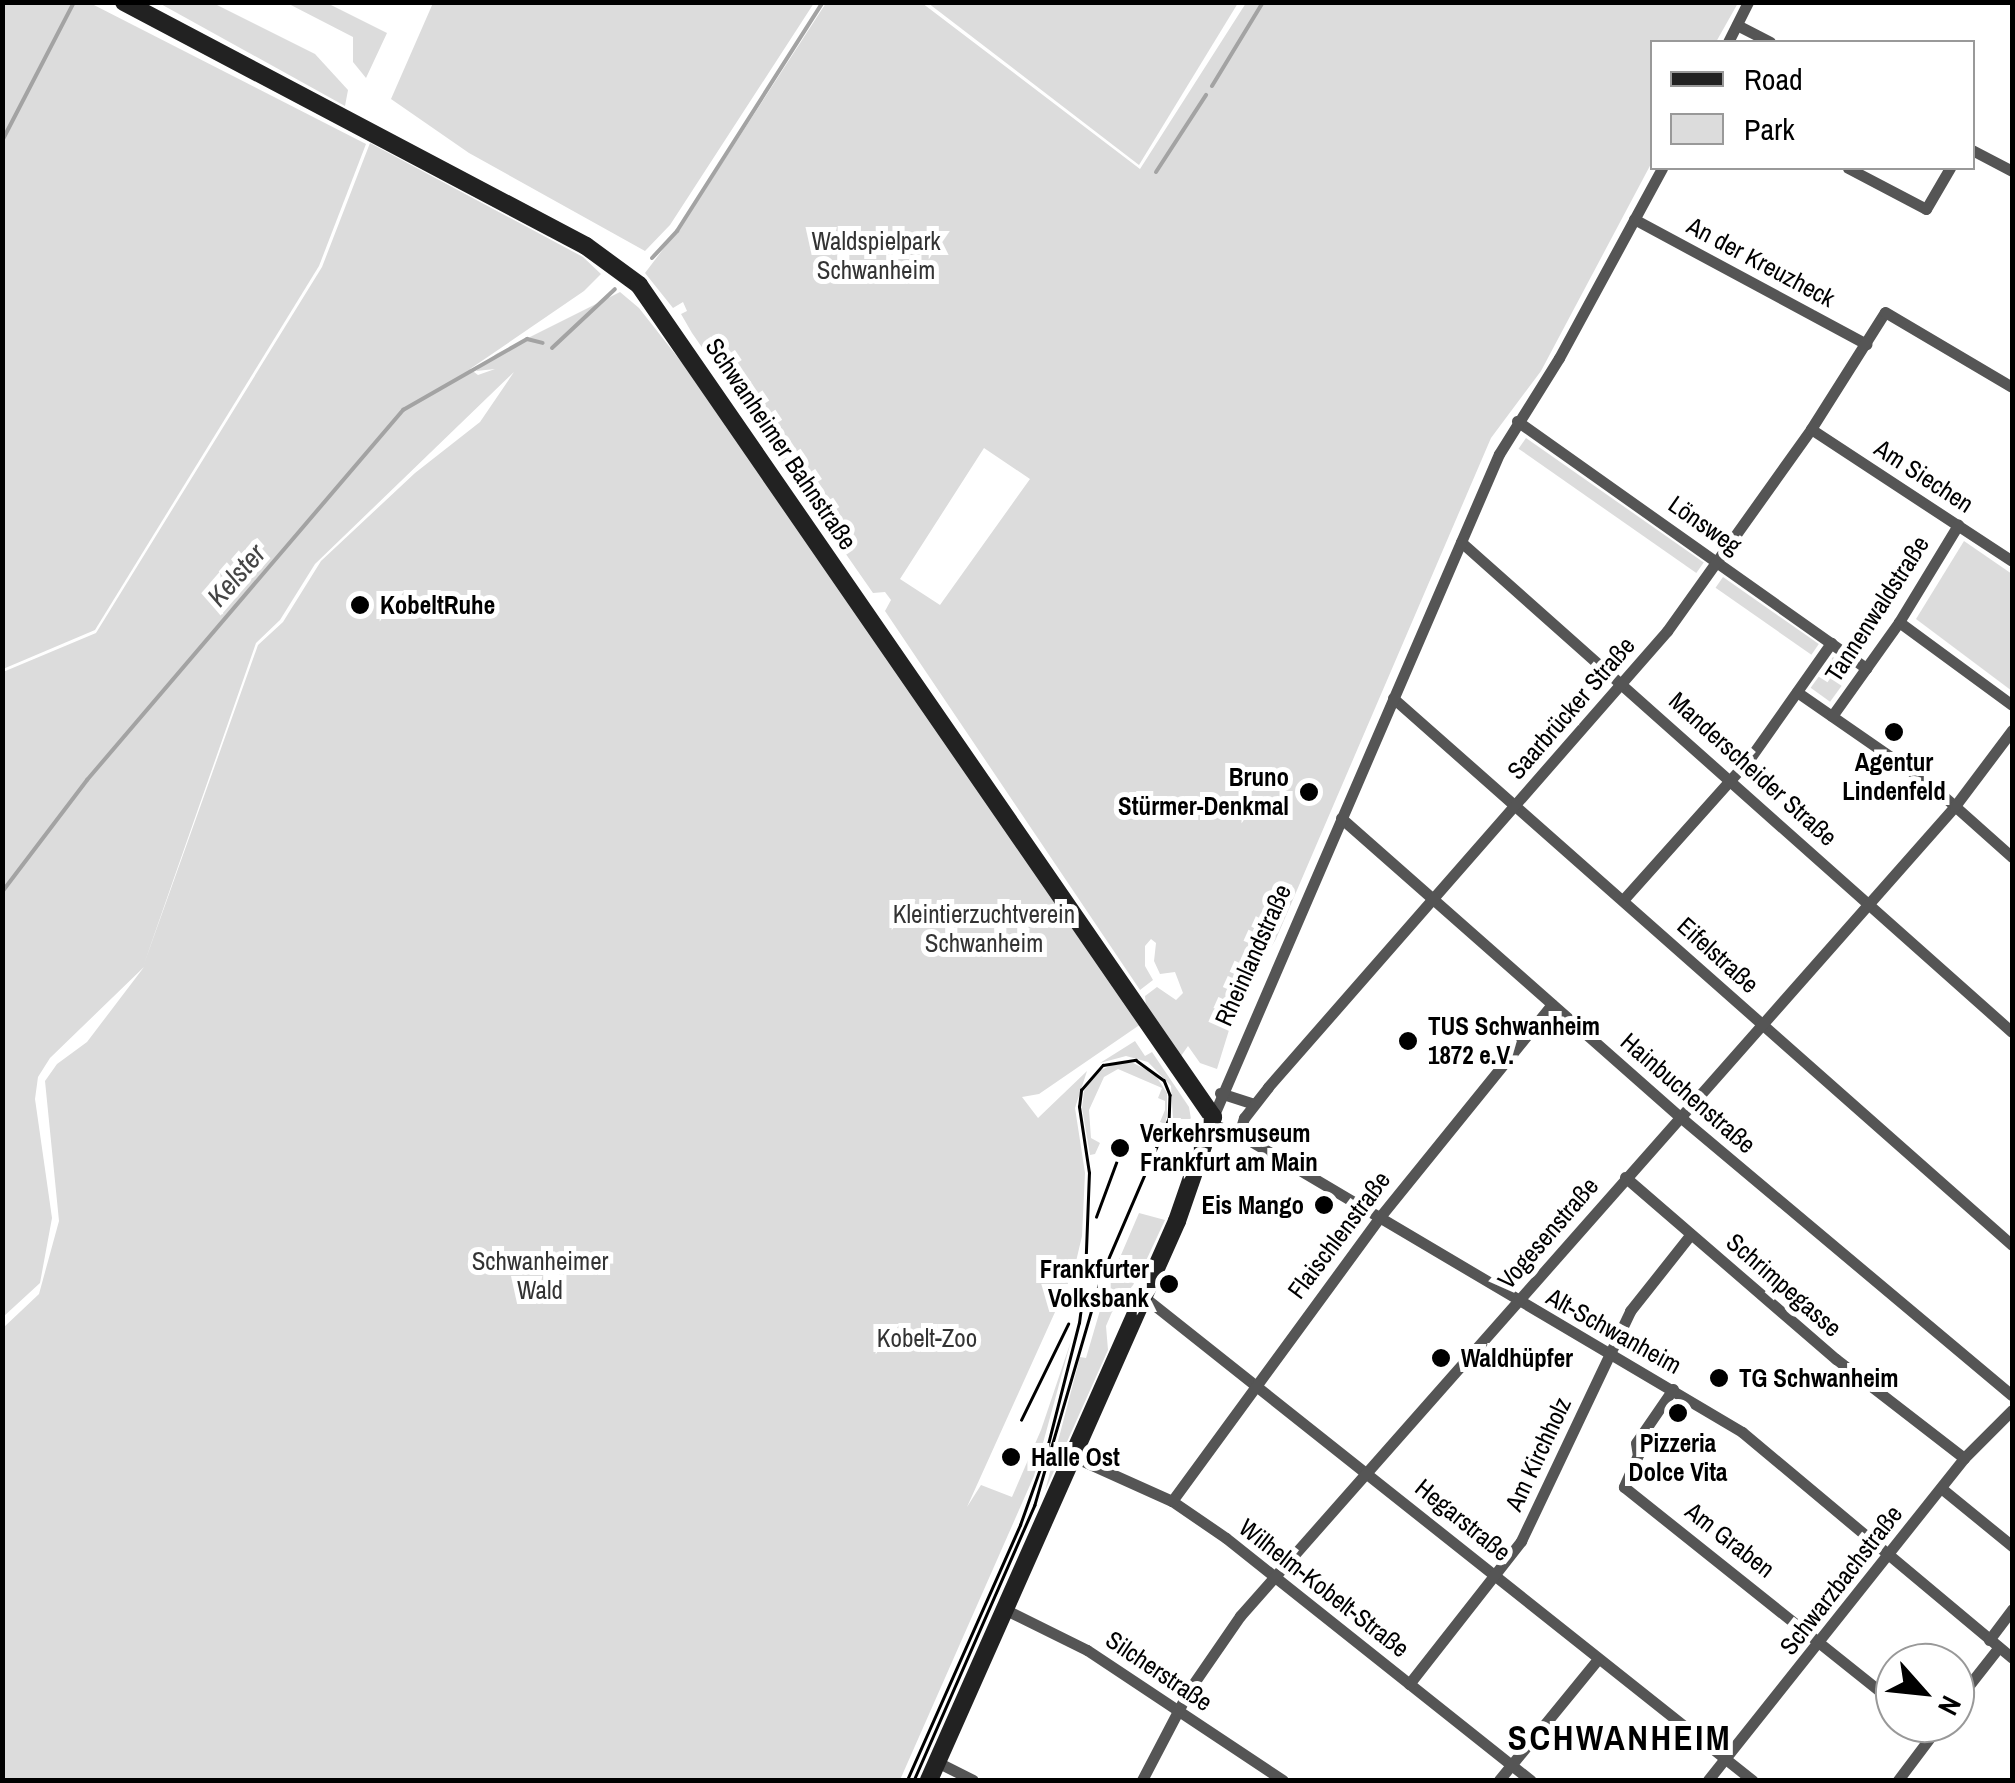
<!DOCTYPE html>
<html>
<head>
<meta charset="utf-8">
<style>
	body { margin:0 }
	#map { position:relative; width:2015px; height:1783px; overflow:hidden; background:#fff; font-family:"Archivo Narrow",sans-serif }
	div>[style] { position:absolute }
	.green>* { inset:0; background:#dcdcdc; transform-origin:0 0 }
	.stream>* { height:4px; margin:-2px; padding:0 2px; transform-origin:2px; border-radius:2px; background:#a3a3a3 }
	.street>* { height:11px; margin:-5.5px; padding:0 5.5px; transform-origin:5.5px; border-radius:5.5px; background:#555 }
	.secondary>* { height:18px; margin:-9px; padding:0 9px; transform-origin:9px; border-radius:9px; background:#222 }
	.tram>* { height:2.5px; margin:-1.25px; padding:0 1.25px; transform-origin:1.25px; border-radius:1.25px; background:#000 }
	.dots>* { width:28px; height:28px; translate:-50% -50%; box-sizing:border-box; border:5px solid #fff; border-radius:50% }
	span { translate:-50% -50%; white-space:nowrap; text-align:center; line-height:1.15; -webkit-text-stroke:10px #fff; paint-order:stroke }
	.park-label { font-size:25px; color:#333 }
	.street-label { font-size:25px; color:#000 }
	.poi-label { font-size:25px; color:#000; font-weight:700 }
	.left { translate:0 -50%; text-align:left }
	.right { translate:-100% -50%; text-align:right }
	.water-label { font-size:28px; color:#444; font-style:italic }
	.district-label { font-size:35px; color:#000; font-weight:700; letter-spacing:2.5px }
	.frame { position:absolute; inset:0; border:5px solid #000; pointer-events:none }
	.legend { position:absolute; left:1650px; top:40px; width:325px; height:130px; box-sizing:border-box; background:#fff; border:2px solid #999; margin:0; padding:12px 18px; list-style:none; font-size:30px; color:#000 }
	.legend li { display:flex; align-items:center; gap:20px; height:50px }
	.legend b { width:50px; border:2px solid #999 }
	.north { position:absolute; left:1875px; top:1643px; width:100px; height:100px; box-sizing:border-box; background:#fff; border:2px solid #999; border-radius:50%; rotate:117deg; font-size:28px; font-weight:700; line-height:40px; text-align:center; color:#000 }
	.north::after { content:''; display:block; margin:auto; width:35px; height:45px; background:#000; clip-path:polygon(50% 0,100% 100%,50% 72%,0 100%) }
</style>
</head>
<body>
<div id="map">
	<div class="green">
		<i style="clip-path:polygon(3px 2px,90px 3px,366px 144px,319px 266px,95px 630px,3px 669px)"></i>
		<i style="clip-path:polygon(159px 3px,213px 3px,315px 54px,348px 90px,345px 106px)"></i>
		<i style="clip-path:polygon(287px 3px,327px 3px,387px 33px,366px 78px,353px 62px,353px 37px)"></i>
		<i style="clip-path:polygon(433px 3px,433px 2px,814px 3px,670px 225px,645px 251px,469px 153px,391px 99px)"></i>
		<i style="clip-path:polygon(evenodd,826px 3px,922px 3px,1140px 169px,1246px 3px,1738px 3px,1716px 42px,1652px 42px,1652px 162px,1541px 371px,1491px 438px,1276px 939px,1238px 1001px,1217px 1069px,1200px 1063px,1188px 1046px,1181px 1056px,1146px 1006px,1145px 996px,1157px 987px,1176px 1000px,1183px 993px,1175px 972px,1160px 974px,1154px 961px,1156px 943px,1151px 939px,1145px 946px,1145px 966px,1153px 980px,1140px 990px,885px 611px,891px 600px,885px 592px,873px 593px,692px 333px,681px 314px,687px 311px,683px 302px,673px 308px,645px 273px,686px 219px,826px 3px,984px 448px,1030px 479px,940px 605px,900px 579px,984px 448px)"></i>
		<i style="clip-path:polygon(928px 3px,1238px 3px,1139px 165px)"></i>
		<i style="clip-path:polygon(evenodd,370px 143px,583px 257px,601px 274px,584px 291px,470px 369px,478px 375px,495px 369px,476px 371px,496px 354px,620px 292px,639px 308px,683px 364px,1141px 1024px,1039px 1094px,1022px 1097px,1038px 1118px,1087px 1071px,1075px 1108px,1085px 1173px,1082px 1236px,1074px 1270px,967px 1507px,981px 1485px,1012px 1497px,1041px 1430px,1071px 1341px,1034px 1476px,900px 1780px,3px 1780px,3px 1328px,39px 1294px,59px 1221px,45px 1081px,57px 1064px,87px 1042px,144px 967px,50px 1058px,38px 1077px,35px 1099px,52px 1218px,40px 1283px,3px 1317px,3px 672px,96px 633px,322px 267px,370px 143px,514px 372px,480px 422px,415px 473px,321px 561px,283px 622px,258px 645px,144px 964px,256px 643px,280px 620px,315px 564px,514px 372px)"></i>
		<i style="left:1526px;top:438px;width:217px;height:13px;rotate:35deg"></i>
		<i style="clip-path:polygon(1964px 541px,2012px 574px,2012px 691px,1916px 619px)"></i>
		<i style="left:1723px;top:577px;width:117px;height:13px;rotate:35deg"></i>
		<i style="left:1833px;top:657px;width:24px;height:38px;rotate:36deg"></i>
		<i style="clip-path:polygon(1135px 1041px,1145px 1056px,1152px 1052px,1189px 1107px,1191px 1119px,1173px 1119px,1171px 1086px,1148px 1062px,1126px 1056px,1100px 1063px)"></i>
		<i style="clip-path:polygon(1118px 1062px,1133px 1063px,1154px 1073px,1167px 1093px,1167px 1116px,1165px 1124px,1160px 1122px,1165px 1110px,1165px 1101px,1158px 1098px,1162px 1088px,1118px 1069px,1104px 1077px,1089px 1110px,1091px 1138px,1100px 1143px,1095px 1154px,1090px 1155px,1082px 1108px,1084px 1091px,1097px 1072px)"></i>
		<i style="clip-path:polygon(1139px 1213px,1165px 1220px,1137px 1280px,1112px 1312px,1106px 1326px,1108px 1350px,1045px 1491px,1080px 1357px,1086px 1358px,1106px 1290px)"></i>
	</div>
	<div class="stream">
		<i style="left:1212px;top:86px;width:98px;rotate:-58.7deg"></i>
		<i style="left:2px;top:141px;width:157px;rotate:-62.6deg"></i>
		<i style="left:1156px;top:172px;width:92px;rotate:-57deg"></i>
		<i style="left:652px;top:258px;width:37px;rotate:-47deg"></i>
		<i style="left:677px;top:231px;width:272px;rotate:-57.5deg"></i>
		<i style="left:552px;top:348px;width:86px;rotate:-43.1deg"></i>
		<i style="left:2px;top:892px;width:141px;rotate:-52.8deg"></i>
		<i style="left:87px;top:780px;width:487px;rotate:-49.5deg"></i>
		<i style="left:403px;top:410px;width:143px;rotate:-29.8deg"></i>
		<i style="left:527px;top:339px;width:16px;rotate:14deg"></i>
	</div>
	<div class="street">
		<i style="left:1737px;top:25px;width:37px;rotate:27deg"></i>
		<i style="left:1728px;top:42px;width:45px;rotate:-63.4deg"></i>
		<i style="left:1972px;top:150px;width:45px;rotate:27.7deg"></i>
		<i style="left:1848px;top:168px;width:88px;rotate:27.7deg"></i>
		<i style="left:1926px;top:209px;width:48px;rotate:-59.7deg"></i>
		<i style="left:1634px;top:219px;width:264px;rotate:28.3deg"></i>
		<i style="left:1517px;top:421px;width:428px;rotate:35.3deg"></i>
		<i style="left:1811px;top:429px;width:240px;rotate:33.3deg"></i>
		<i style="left:1461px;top:542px;width:737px;rotate:41.65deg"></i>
		<i style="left:1899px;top:622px;width:140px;rotate:36.3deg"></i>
		<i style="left:1797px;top:692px;width:162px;rotate:34.7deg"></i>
		<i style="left:1930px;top:784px;width:110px;rotate:41.7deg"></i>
		<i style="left:1393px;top:698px;width:826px;rotate:41.47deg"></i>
		<i style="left:1832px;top:716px;width:115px;rotate:-54.5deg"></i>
		<i style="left:1899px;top:622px;width:114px;rotate:-58.7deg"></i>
		<i style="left:1341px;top:818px;width:451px;rotate:41.4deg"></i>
		<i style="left:1679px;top:1116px;width:434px;rotate:40deg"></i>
		<i style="left:1623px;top:900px;width:191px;rotate:-48.2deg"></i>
		<i style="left:1750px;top:758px;width:141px;rotate:-54.8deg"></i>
		<i style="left:1220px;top:1093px;width:35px;rotate:18deg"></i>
		<i style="left:1213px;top:1117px;width:722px;rotate:-66.67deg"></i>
		<i style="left:1499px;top:454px;width:113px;rotate:-58deg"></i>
		<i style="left:1559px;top:358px;width:216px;rotate:-61.5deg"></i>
		<i style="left:1211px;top:1124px;width:30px;rotate:20deg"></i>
		<i style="left:1239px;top:1134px;width:585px;rotate:30.64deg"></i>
		<i style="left:1742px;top:1432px;width:352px;rotate:39.9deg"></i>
		<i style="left:1239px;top:1134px;width:17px;rotate:-73deg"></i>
		<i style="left:1244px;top:1118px;width:39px;rotate:-52deg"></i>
		<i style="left:1268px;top:1087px;width:606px;rotate:-48.81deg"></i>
		<i style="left:1667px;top:631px;width:248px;rotate:-54.5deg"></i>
		<i style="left:1811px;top:429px;width:138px;rotate:-57.7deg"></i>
		<i style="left:1885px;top:312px;width:147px;rotate:30.6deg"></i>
		<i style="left:1625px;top:1177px;width:279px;rotate:40.8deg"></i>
		<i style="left:1836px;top:1359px;width:162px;rotate:37.7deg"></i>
		<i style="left:1144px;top:1297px;width:777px;rotate:38.46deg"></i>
		<i style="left:1673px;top:1389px;width:65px;rotate:124.4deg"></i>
		<i style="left:1636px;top:1443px;width:12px;rotate:81deg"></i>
		<i style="left:1638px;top:1455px;width:35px;rotate:114deg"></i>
		<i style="left:1624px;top:1487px;width:347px;rotate:38.6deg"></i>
		<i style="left:1074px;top:1457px;width:107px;rotate:24.2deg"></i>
		<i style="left:1172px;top:1501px;width:65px;rotate:34.4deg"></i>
		<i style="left:1226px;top:1538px;width:389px;rotate:38.5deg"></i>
		<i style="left:1941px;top:1488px;width:92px;rotate:39.2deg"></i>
		<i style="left:1172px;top:1501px;width:351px;rotate:-53.8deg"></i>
		<i style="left:1379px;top:1218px;width:275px;rotate:-51deg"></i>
		<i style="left:1006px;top:1610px;width:90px;rotate:26.3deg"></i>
		<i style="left:1087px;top:1650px;width:235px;rotate:33.6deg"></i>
		<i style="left:1989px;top:1640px;width:39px;rotate:-53deg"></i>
		<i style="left:1409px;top:1684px;width:182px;rotate:-51.9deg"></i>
		<i style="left:1521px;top:1541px;width:255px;rotate:-64.6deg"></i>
		<i style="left:1630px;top:1311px;width:98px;rotate:-51.6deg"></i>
		<i style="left:1955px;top:1703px;width:71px;rotate:-51.8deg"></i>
		<i style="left:937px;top:1762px;width:40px;rotate:26.6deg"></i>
		<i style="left:1142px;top:1780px;width:102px;rotate:-62.4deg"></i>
		<i style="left:1189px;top:1690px;width:90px;rotate:-55.4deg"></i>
		<i style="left:1240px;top:1616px;width:1080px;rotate:-48.56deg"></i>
		<i style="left:1955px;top:806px;width:95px;rotate:-53.1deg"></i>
		<i style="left:1499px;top:1780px;width:156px;rotate:-50.7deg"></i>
		<i style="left:1708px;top:1780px;width:411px;rotate:-51.5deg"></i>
		<i style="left:1964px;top:1458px;width:68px;rotate:-45deg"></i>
		<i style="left:1898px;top:1780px;width:71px;rotate:-53deg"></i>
	</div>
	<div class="secondary">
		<i style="left:124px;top:2px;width:522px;rotate:27.84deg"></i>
		<i style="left:586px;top:246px;width:66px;rotate:36.3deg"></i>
		<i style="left:639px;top:285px;width:1011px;rotate:55.4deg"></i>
		<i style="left:1213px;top:1117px;width:110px;rotate:109.1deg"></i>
		<i style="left:1177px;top:1221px;width:612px;rotate:113.92deg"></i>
	</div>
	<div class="tram">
		<i style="left:1096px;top:1217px;width:58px;rotate:-69.7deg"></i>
		<i style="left:1021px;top:1420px;width:107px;rotate:-63.9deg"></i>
		<i style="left:907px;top:1780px;width:279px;rotate:-66.1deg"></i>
		<i style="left:1020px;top:1525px;width:77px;rotate:-70.4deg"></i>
		<i style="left:1046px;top:1452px;width:133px;rotate:-75.7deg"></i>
		<i style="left:1079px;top:1323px;width:47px;rotate:-82.7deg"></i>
		<i style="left:1085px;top:1276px;width:103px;rotate:-87.8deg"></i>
		<i style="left:1089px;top:1173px;width:67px;rotate:-98.6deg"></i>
		<i style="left:1079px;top:1107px;width:17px;rotate:-83deg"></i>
		<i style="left:1081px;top:1090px;width:33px;rotate:-49deg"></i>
		<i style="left:1103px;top:1065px;width:33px;rotate:-9deg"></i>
		<i style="left:1136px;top:1060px;width:34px;rotate:36deg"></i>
		<i style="left:1164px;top:1080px;width:16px;rotate:68deg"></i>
		<i style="left:1170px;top:1095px;width:24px;rotate:92deg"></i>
		<i style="left:1169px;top:1119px;width:167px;rotate:113.3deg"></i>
		<i style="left:1103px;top:1272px;width:243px;rotate:106.3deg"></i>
		<i style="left:1035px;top:1505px;width:300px;rotate:113.7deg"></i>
	</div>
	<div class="dots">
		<i style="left:360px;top:605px;background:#000"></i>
		<i style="left:1894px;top:732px;background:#000"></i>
		<i style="left:1309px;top:792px;background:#000"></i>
		<i style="left:1408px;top:1041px;background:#000"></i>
		<i style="left:1120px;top:1148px;background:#000"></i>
		<i style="left:1324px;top:1205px;background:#000"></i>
		<i style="left:1169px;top:1284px;background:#000"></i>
		<i style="left:1441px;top:1358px;background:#000"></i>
		<i style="left:1719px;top:1378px;background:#000"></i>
		<i style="left:1678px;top:1413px;background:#000"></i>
		<i style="left:1011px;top:1457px;background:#000"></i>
	</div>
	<div class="park-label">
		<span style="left:876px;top:256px">Waldspielpark<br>Schwanheim</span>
		<span style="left:984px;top:929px">Kleintierzuchtverein<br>Schwanheim</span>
		<span style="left:540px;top:1276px">Schwanheimer<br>Wald</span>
		<span style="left:927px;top:1338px">Kobelt-Zoo</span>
	</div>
	<div class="street-label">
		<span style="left:1761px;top:262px;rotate:28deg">An der Kreuzheck</span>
		<span style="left:781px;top:444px;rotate:56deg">Schwanheimer Bahnstraße</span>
		<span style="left:1924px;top:476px;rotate:33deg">Am Siechen</span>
		<span style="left:1705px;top:525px;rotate:35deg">Lönsweg</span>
		<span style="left:1877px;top:609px;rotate:-57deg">Tannenwaldstraße</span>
		<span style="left:1571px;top:708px;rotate:-49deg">Saarbrücker Straße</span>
		<span style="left:1753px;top:769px;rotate:42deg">Manderscheider Straße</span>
		<span style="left:1253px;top:955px;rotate:-66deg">Rheinlandstraße</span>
		<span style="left:1718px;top:955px;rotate:42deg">Eifelstraße</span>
		<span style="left:1688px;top:1093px;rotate:41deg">Hainbuchenstraße</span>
		<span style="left:1548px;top:1233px;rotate:-49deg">Vogesenstraße</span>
		<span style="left:1339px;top:1235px;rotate:-53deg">Flaischlenstraße</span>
		<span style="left:1784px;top:1285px;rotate:41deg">Schrimpegasse</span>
		<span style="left:1614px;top:1331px;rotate:29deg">Alt-Schwanheim</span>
		<span style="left:1538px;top:1454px;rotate:-65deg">Am Kirchholz</span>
		<span style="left:1463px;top:1520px;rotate:39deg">Hegarstraße</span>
		<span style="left:1730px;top:1540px;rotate:38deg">Am Graben</span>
		<span style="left:1841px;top:1580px;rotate:-52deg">Schwarzbachstraße</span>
		<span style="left:1324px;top:1588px;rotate:38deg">Wilhelm-Kobelt-Straße</span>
		<span style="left:1159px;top:1671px;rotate:34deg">Silcherstraße</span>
	</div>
	<div class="poi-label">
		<span class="left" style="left:380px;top:605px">KobeltRuhe</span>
		<span style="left:1894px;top:777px">Agentur<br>Lindenfeld</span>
		<span class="right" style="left:1289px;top:792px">Bruno<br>Stürmer-Denkmal</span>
		<span class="left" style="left:1428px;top:1041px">TUS Schwanheim<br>1872 e.V.</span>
		<span class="left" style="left:1140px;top:1148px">Verkehrsmuseum<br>Frankfurt am Main</span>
		<span class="right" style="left:1304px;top:1205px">Eis Mango</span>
		<span class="right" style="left:1149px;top:1284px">Frankfurter<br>Volksbank</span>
		<span class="left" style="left:1461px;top:1358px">Waldhüpfer</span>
		<span class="left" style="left:1739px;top:1378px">TG Schwanheim</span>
		<span style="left:1678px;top:1458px">Pizzeria<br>Dolce Vita</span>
		<span class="left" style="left:1031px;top:1457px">Halle Ost</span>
	</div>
	<div class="water-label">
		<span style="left:236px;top:575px;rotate:-49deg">Kelster</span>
	</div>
	<div class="district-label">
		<span style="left:1620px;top:1738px">SCHWANHEIM</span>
	</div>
	<div class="frame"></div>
	<ul class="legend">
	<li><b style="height:12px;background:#222"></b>Road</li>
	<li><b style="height:28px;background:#dcdcdc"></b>Park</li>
	</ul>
	<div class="north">N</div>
</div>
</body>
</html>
